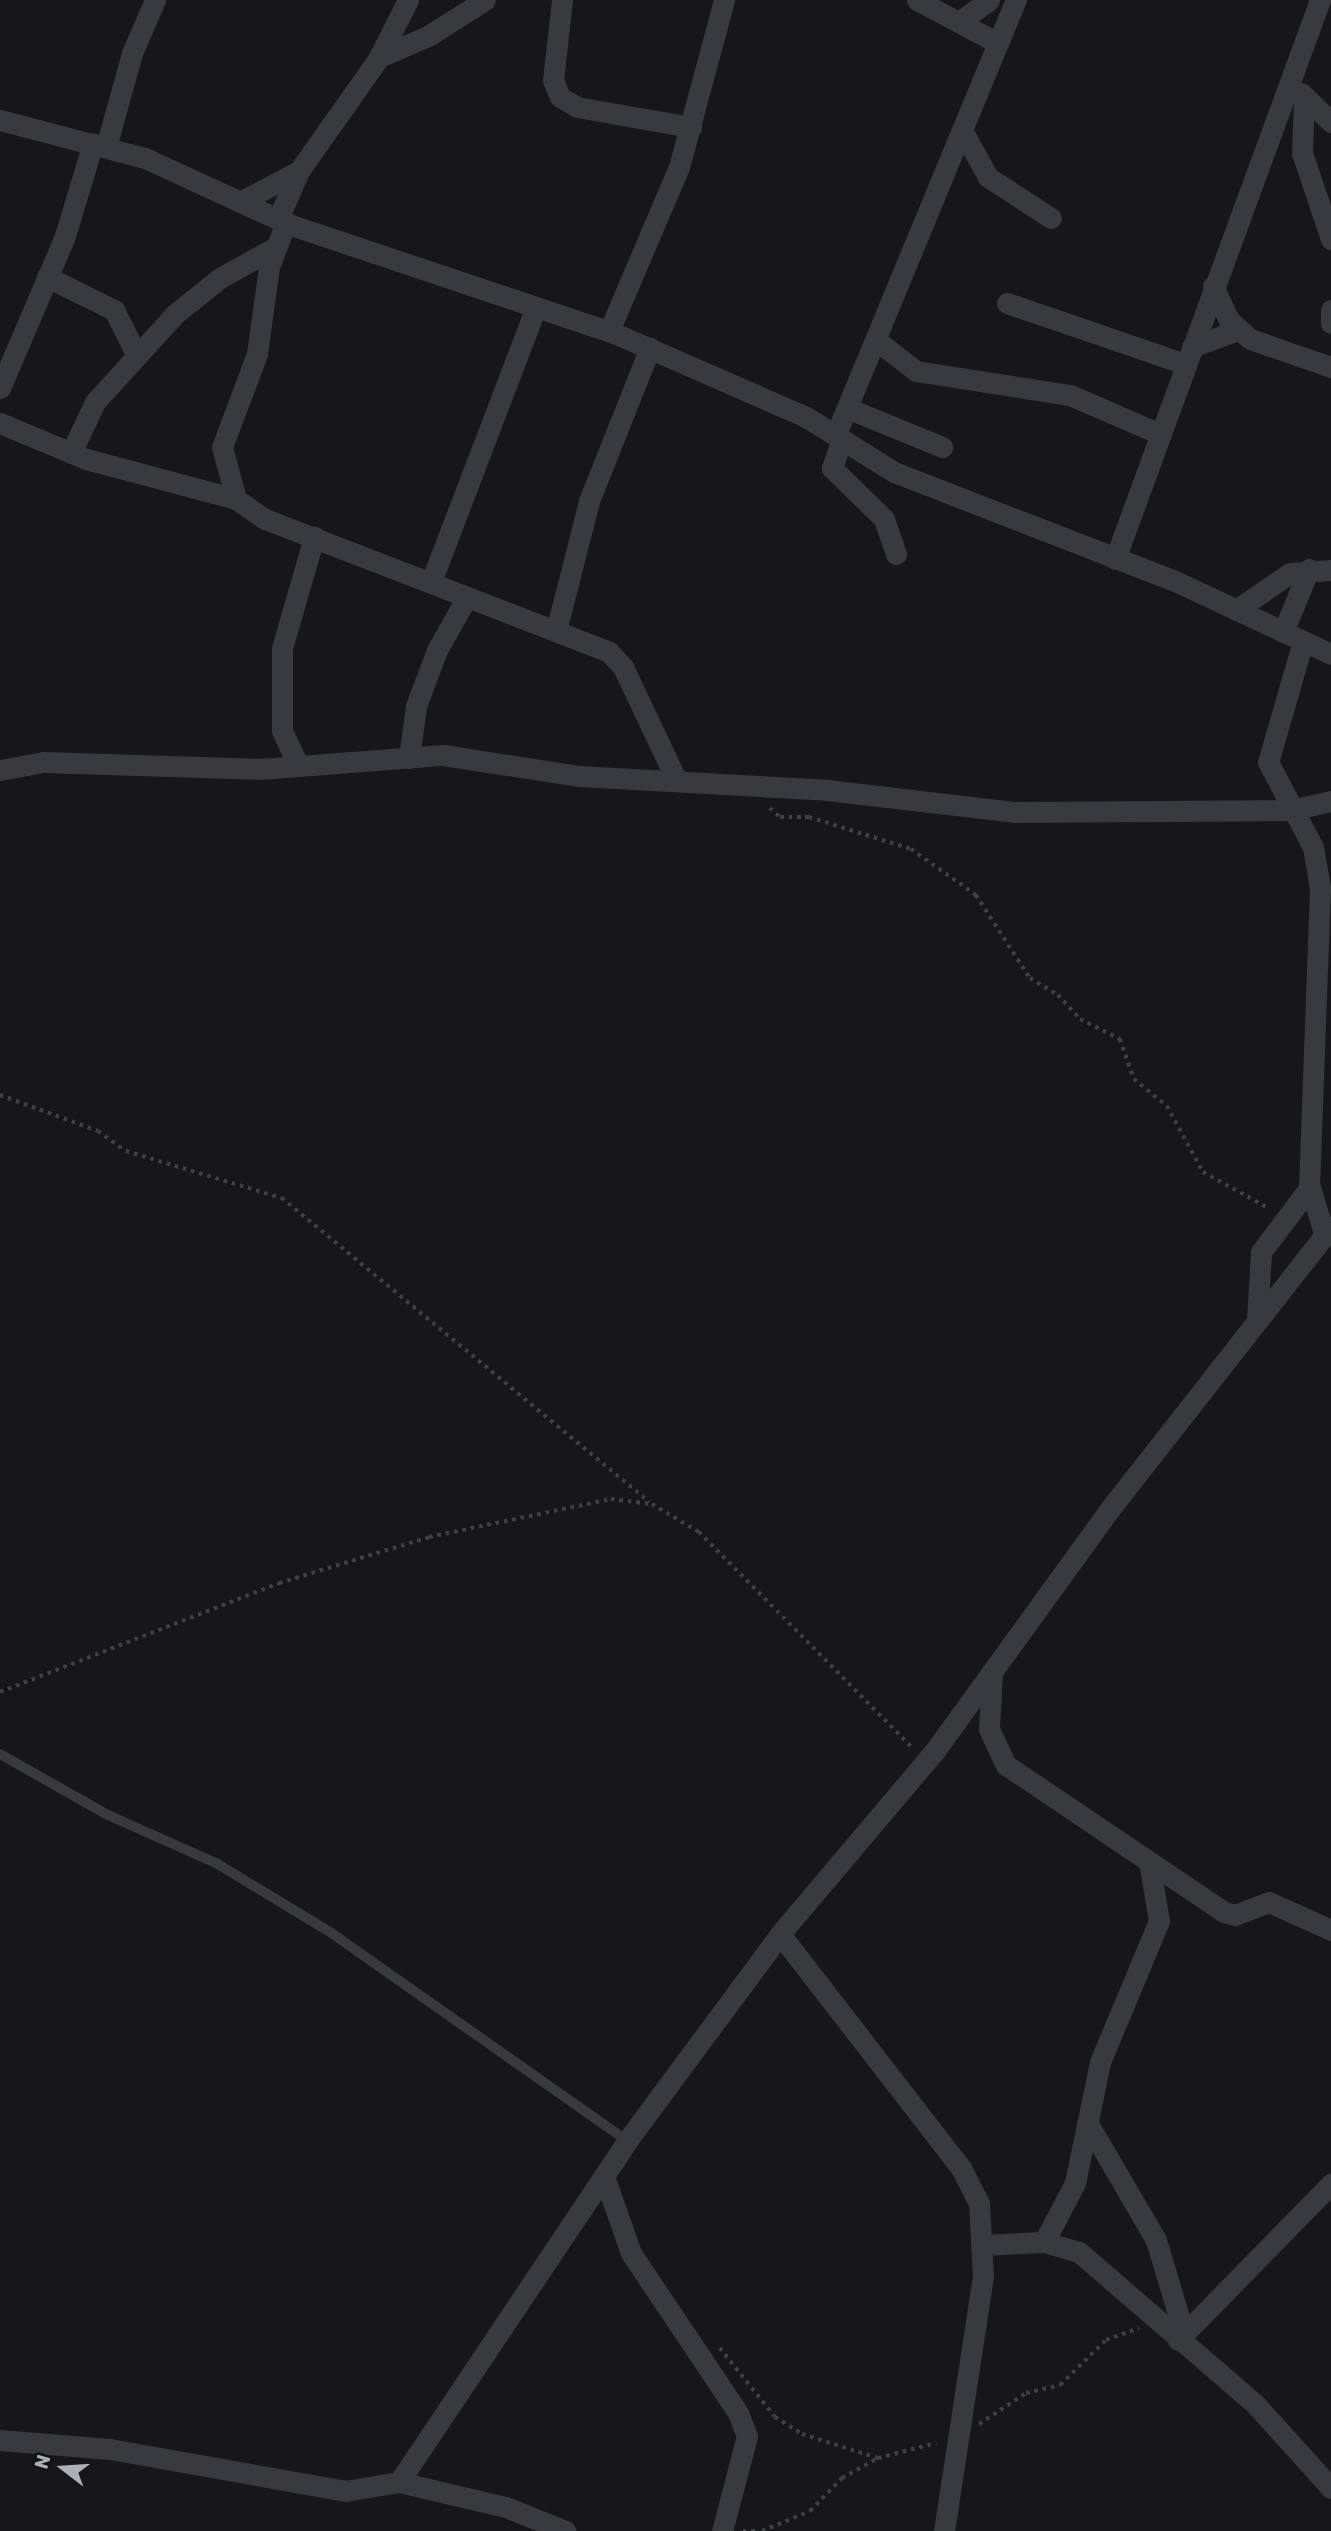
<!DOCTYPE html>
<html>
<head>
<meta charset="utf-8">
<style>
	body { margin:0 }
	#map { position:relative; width:1331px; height:2531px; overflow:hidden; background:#171719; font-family:Rubik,sans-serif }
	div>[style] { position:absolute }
	.path>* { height:3.5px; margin-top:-1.75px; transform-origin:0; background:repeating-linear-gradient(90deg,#3e4245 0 3.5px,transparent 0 8.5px) }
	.lane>* { height:10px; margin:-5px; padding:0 5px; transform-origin:5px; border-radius:5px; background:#383a3e }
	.street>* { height:21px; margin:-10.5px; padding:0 10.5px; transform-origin:10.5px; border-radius:10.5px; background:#383a3e }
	span { translate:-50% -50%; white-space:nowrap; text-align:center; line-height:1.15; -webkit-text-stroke:6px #121214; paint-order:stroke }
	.north { position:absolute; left:28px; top:2433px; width:70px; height:70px; -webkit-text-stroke:5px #121214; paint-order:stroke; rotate:287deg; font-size:19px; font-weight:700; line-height:28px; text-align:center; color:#a9b1b9 }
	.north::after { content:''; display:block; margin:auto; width:24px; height:32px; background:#a9b1b9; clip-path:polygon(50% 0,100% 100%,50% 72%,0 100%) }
</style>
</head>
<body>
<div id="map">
	<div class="path">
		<i style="left:770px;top:808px;width:13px;rotate:42deg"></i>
		<i style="left:780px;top:817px;width:29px"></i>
		<i style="left:809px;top:817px;width:107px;rotate:17.4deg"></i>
		<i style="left:911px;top:849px;width:80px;rotate:35.3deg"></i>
		<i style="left:976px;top:895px;width:99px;rotate:57deg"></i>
		<i style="left:1030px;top:978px;width:33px;rotate:31deg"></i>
		<i style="left:1058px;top:995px;width:33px;rotate:47deg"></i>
		<i style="left:1080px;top:1019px;width:45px;rotate:26.6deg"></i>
		<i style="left:1120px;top:1039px;width:42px;rotate:70.7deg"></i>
		<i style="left:1134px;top:1079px;width:43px;rotate:39.3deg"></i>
		<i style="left:1167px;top:1106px;width:75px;rotate:61.4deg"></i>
		<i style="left:1203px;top:1172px;width:74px;rotate:29deg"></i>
		<i style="left:0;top:1095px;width:104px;rotate:20.2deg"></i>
		<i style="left:98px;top:1131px;width:34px;rotate:36deg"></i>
		<i style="left:126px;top:1151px;width:163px;rotate:16.8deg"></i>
		<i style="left:282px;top:1198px;width:477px;rotate:39.6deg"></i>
		<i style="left:0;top:1692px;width:300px;rotate:-21.3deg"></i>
		<i style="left:279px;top:1583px;width:157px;rotate:-17deg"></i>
		<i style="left:429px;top:1537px;width:186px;rotate:-11.8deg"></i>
		<i style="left:611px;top:1499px;width:41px;rotate:7deg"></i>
		<i style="left:652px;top:1504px;width:55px;rotate:30.8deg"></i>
		<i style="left:699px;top:1532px;width:303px;rotate:45.3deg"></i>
		<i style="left:720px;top:2348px;width:88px;rotate:51.4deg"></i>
		<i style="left:775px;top:2417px;width:32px;rotate:32deg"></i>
		<i style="left:802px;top:2434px;width:80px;rotate:17.5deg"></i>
		<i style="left:878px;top:2458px;width:60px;rotate:-14.5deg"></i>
		<i style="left:979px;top:2424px;width:56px;rotate:-33.4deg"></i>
		<i style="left:1026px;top:2393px;width:35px;rotate:-13deg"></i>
		<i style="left:1060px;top:2385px;width:64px;rotate:-44.4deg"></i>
		<i style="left:1106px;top:2340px;width:35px;rotate:-20deg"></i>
		<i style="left:743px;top:2531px;width:12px"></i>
		<i style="left:762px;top:2531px;width:52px;rotate:-22.6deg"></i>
		<i style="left:810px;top:2511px;width:46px;rotate:-45.9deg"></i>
		<i style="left:842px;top:2478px;width:39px;rotate:-29deg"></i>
	</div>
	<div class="lane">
		<i style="left:0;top:1754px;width:124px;rotate:29.5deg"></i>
		<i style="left:108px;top:1815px;width:118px;rotate:24deg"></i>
		<i style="left:216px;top:1863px;width:133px;rotate:31.2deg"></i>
		<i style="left:330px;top:1932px;width:363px;rotate:35.1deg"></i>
	</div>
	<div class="street">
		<i style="left:562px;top:0;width:81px;rotate:96.4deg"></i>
		<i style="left:553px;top:80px;width:18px;rotate:68deg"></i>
		<i style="left:560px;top:97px;width:20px;rotate:30deg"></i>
		<i style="left:577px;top:107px;width:116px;rotate:10deg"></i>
		<i style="left:917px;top:0;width:92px;rotate:28deg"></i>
		<i style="left:959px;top:22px;width:37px;rotate:-36deg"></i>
		<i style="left:379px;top:57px;width:53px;rotate:-23.2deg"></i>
		<i style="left:428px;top:36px;width:67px;rotate:-32.3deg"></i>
		<i style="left:1301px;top:93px;width:42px;rotate:44deg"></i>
		<i style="left:1304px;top:100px;width:53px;rotate:92.2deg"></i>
		<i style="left:1302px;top:153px;width:91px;rotate:71.4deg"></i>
		<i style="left:0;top:120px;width:150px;rotate:14.7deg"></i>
		<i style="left:145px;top:158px;width:161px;rotate:24.7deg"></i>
		<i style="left:291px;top:225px;width:341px;rotate:18.5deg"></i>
		<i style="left:614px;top:333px;width:210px;rotate:23.6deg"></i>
		<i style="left:806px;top:417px;width:104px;rotate:32deg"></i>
		<i style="left:894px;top:472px;width:299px;rotate:21.2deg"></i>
		<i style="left:1173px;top:580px;width:174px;rotate:25.1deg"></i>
		<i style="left:962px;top:130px;width:54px;rotate:61deg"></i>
		<i style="left:988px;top:177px;width:75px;rotate:33.1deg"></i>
		<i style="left:106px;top:147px;width:98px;rotate:-74.5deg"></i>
		<i style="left:132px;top:53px;width:58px;rotate:-66.5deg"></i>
		<i style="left:240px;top:202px;width:67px;rotate:-27.7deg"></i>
		<i style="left:278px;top:219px;width:52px;rotate:-66.4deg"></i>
		<i style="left:299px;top:171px;width:137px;rotate:-54.8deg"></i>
		<i style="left:378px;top:59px;width:66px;rotate:-63deg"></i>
		<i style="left:286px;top:222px;width:48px;rotate:110.7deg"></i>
		<i style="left:269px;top:267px;width:88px;rotate:97.9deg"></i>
		<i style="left:257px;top:354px;width:99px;rotate:110.6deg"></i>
		<i style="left:222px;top:447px;width:54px;rotate:74.9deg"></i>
		<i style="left:236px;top:499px;width:35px;rotate:35deg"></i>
		<i style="left:265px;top:519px;width:369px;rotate:21.1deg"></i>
		<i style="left:609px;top:652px;width:21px;rotate:47deg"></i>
		<i style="left:623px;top:667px;width:126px;rotate:64.7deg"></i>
		<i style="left:47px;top:277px;width:75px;rotate:26.2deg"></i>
		<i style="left:114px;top:310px;width:49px;rotate:63.4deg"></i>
		<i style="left:1213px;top:286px;width:38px;rotate:65deg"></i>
		<i style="left:1229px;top:320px;width:28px;rotate:42deg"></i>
		<i style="left:1250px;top:339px;width:86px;rotate:19.1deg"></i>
		<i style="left:1007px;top:303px;width:188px;rotate:18.9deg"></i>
		<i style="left:1331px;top:310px;width:13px;rotate:90deg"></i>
		<i style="left:609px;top:331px;width:178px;rotate:-66.9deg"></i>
		<i style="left:679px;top:167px;width:173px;rotate:-74.9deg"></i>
		<i style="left:876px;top:340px;width:51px;rotate:37.8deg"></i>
		<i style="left:916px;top:371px;width:156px;rotate:8.9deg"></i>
		<i style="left:1070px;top:395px;width:96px;rotate:23.4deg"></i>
		<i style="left:1192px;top:347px;width:49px;rotate:-20.3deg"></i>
		<i style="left:0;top:388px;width:162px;rotate:-66.8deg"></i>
		<i style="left:64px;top:239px;width:100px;rotate:-73.2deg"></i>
		<i style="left:847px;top:408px;width:103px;rotate:22.3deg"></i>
		<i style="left:0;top:423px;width:93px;rotate:22.7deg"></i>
		<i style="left:86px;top:459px;width:155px;rotate:14.9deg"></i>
		<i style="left:836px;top:434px;width:470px;rotate:-67.5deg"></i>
		<i style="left:842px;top:439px;width:31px;rotate:109deg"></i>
		<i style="left:832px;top:468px;width:73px;rotate:44.4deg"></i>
		<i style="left:884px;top:519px;width:37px;rotate:71deg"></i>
		<i style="left:71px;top:453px;width:56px;rotate:-64.8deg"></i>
		<i style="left:95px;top:402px;width:119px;rotate:-47.7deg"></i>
		<i style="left:175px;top:314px;width:58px;rotate:-38.7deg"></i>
		<i style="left:220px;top:278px;width:64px;rotate:-29deg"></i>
		<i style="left:1115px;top:559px;width:595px;rotate:-69.86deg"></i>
		<i style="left:431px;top:582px;width:294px;rotate:-69.1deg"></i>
		<i style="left:1236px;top:610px;width:65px;rotate:-34.4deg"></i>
		<i style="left:1290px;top:573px;width:41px;rotate:-4.2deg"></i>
		<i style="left:557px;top:627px;width:130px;rotate:-75.7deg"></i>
		<i style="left:589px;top:501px;width:165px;rotate:-68.3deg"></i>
		<i style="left:1283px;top:632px;width:68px;rotate:-67.6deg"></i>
		<i style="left:1303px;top:641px;width:126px;rotate:106.1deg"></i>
		<i style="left:1268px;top:762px;width:96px;rotate:62.1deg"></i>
		<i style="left:1313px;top:847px;width:42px;rotate:80.3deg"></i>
		<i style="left:1320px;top:888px;width:296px;rotate:92.1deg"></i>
		<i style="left:1309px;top:1184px;width:54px;rotate:72.9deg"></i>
		<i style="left:409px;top:758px;width:52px;rotate:-82.3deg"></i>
		<i style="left:416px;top:706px;width:60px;rotate:-69.4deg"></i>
		<i style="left:437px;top:650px;width:61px;rotate:-60.5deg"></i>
		<i style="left:298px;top:765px;width:38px;rotate:-115deg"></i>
		<i style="left:282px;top:730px;width:82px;rotate:-90deg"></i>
		<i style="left:282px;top:648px;width:116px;rotate:-73.9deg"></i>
		<i style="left:0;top:770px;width:44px;rotate:-10.5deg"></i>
		<i style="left:43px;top:762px;width:217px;rotate:1.8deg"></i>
		<i style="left:260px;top:769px;width:184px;rotate:-4.4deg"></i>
		<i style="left:443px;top:755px;width:138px;rotate:8.8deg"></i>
		<i style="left:579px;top:776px;width:248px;rotate:3.2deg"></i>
		<i style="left:827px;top:790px;width:188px;rotate:6.7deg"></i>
		<i style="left:1014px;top:812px;width:277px;rotate:-0.4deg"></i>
		<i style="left:1291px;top:810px;width:41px;rotate:-12.7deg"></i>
		<i style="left:1257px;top:1320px;width:68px;rotate:-86.6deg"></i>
		<i style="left:1261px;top:1252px;width:81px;rotate:-53deg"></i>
		<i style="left:992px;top:1672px;width:57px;rotate:93deg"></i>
		<i style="left:989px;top:1729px;width:40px;rotate:65deg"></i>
		<i style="left:1006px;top:1765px;width:263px;rotate:34deg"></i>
		<i style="left:1224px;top:1912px;width:11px;rotate:15deg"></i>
		<i style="left:1235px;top:1915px;width:36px;rotate:-21deg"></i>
		<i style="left:1269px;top:1902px;width:68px;rotate:24.3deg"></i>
		<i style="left:780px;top:1934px;width:296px;rotate:52.3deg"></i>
		<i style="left:961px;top:2168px;width:39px;rotate:63deg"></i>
		<i style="left:979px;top:2203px;width:73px;rotate:86.9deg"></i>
		<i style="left:983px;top:2276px;width:258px;rotate:98.7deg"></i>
		<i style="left:1090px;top:2127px;width:131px;rotate:59.7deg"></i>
		<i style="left:1156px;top:2240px;width:98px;rotate:73.4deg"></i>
		<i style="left:604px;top:2176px;width:82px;rotate:70.7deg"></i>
		<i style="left:631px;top:2253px;width:192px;rotate:56.2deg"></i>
		<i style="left:738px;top:2413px;width:25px;rotate:69deg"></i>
		<i style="left:747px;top:2436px;width:98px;rotate:104.7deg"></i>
		<i style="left:1044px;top:2242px;width:67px;rotate:-62.3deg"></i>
		<i style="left:1075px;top:2183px;width:124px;rotate:-78.3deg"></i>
		<i style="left:1100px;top:2062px;width:153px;rotate:-67.3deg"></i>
		<i style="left:1159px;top:1921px;width:55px;rotate:-99.5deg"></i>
		<i style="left:982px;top:2245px;width:62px;rotate:-2.8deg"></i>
		<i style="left:1044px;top:2242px;width:36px;rotate:16deg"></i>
		<i style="left:1079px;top:2252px;width:234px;rotate:40.8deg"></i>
		<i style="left:1256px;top:2405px;width:112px;rotate:47.9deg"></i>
		<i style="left:1178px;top:2340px;width:219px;rotate:-45.6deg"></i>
		<i style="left:0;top:2440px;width:110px;rotate:4.7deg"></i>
		<i style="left:110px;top:2449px;width:239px;rotate:10.1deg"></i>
		<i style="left:345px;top:2491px;width:55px;rotate:-9.5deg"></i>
		<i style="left:399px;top:2482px;width:410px;rotate:-56.2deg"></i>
		<i style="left:627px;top:2141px;width:257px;rotate:-53.5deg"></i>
		<i style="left:780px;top:1934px;width:238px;rotate:-49.8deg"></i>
		<i style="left:934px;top:1752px;width:305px;rotate:-54.1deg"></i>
		<i style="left:1113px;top:1505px;width:353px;rotate:-51.9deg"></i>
		<i style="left:399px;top:2482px;width:110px;rotate:13.2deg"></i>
		<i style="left:506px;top:2507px;width:64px;rotate:22.1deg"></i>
	</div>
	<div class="north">N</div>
</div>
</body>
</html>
